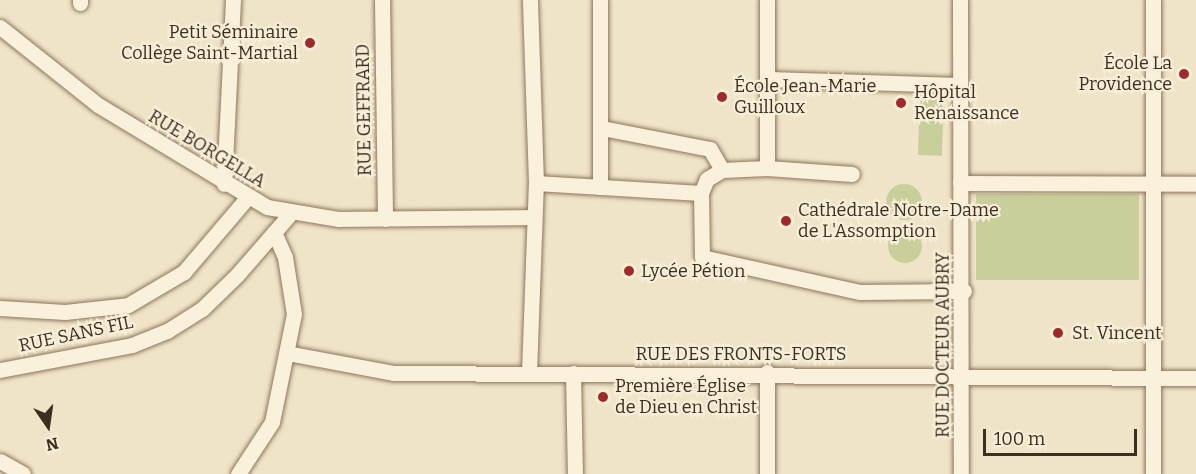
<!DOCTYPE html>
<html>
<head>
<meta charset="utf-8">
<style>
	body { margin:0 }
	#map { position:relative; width:1196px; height:474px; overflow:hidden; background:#f0e4c8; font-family:Bitter,serif }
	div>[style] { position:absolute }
	.green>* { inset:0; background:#c9cf9b; transform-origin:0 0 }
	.round { border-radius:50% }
	.roads { filter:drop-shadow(0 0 2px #8d765c) drop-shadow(0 0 2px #8d765c) }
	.minor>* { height:15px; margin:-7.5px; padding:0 7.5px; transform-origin:7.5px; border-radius:7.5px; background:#faf1dc }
	.dots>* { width:16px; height:16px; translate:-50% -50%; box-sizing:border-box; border:3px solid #f7eed8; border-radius:50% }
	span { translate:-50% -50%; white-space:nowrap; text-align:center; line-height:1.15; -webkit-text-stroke:4.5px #f7eed8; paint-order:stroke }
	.poi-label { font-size:18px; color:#3d2e20 }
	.right { translate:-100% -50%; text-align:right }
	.left { translate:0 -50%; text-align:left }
	.street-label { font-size:18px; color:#3d2e20 }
	.north { position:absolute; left:18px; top:396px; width:60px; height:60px; -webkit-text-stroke:4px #f7eed8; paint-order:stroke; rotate:167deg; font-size:16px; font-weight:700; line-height:24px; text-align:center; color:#3d2e20 }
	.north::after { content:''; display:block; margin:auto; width:21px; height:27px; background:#3d2e20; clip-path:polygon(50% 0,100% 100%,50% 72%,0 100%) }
	.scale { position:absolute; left:983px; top:429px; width:154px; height:27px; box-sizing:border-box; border:3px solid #3d2e20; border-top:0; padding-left:8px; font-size:18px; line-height:21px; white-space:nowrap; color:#3d2e20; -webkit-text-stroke:4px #f7eed8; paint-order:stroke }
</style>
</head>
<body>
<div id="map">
	<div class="green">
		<i style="left:920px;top:95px;width:24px;height:60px;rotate:2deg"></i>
		<i class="round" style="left:886px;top:184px;width:36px;height:36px"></i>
		<i style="left:1139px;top:194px;width:86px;height:163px;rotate:90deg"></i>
		<i class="round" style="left:888px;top:229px;width:34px;height:34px"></i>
	</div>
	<div class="roads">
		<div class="minor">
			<i style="left:382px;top:0;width:219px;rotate:89.2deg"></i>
			<i style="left:960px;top:0;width:474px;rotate:89.9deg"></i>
			<i style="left:80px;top:3px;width:3px;rotate:-90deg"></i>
			<i style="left:0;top:27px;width:125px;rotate:38.5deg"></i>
			<i style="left:98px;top:105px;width:197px;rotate:31.1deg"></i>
			<i style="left:267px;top:207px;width:73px;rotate:9.5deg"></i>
			<i style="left:339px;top:219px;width:195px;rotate:-0.6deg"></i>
			<i style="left:768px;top:79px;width:191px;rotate:1.8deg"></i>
			<i style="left:602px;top:128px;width:110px;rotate:11deg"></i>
			<i style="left:710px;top:149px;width:24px;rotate:60deg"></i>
			<i style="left:767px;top:168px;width:85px;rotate:4deg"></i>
			<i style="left:536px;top:183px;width:165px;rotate:3.5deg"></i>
			<i style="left:701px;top:193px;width:15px;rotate:-67deg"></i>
			<i style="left:707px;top:179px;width:17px;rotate:-31deg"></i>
			<i style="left:722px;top:170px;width:45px;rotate:-2.5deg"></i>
			<i style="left:767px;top:168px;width:168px;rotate:-90deg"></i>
			<i style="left:960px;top:183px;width:236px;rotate:0.2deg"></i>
			<i style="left:224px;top:184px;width:184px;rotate:-87.2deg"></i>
			<i style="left:600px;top:187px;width:187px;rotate:-90deg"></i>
			<i style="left:701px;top:193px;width:64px;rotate:89.1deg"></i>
			<i style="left:702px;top:257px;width:162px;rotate:12.5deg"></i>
			<i style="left:860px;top:292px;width:104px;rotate:-0.6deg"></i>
			<i style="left:0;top:308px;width:65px;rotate:3.5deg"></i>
			<i style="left:65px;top:312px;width:63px;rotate:-6.3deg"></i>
			<i style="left:128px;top:305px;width:65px;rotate:-30.5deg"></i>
			<i style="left:184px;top:272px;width:97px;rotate:-49.6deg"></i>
			<i style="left:287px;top:353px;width:109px;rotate:10.6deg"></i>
			<i style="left:394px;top:373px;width:802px;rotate:0.36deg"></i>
			<i style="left:0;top:370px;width:134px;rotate:-10.7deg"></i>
			<i style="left:132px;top:345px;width:38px;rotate:-22deg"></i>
			<i style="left:167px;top:331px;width:41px;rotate:-32.2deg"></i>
			<i style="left:202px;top:309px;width:49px;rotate:-44.2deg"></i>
			<i style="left:237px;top:275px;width:81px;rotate:-49deg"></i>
			<i style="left:529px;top:372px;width:189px;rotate:-87.9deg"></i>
			<i style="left:536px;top:183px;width:183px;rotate:-91.9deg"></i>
			<i style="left:767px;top:372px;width:102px;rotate:90deg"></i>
			<i style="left:573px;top:373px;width:101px;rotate:88.9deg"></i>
			<i style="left:0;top:461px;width:26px;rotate:29deg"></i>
			<i style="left:238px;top:474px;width:62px;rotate:-56.8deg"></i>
			<i style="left:272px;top:422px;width:110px;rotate:-78.5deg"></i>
			<i style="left:294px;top:314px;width:58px;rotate:-99deg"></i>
			<i style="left:285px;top:257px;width:27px;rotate:-114deg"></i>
			<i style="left:1153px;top:474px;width:474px;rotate:-90deg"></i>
		</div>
	</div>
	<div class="dots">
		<i style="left:310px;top:43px;background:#9e2a2b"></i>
		<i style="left:1184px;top:74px;background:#9e2a2b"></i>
		<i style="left:722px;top:97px;background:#9e2a2b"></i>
		<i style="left:901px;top:103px;background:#9e2a2b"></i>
		<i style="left:786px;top:221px;background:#9e2a2b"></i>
		<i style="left:629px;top:271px;background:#9e2a2b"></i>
		<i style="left:1058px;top:333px;background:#9e2a2b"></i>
		<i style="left:603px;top:397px;background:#9e2a2b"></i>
	</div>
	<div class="poi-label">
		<span class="right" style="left:298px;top:43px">Petit Séminaire<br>Collège Saint-Martial</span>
		<span class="right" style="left:1172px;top:74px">École La<br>Providence</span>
		<span class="left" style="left:734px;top:97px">École Jean-Marie<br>Guilloux</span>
		<span class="left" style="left:914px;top:103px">Hôpital<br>Renaissance</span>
		<span class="left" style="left:798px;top:221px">Cathédrale Notre-Dame<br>de L'Assomption</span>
		<span class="left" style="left:641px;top:271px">Lycée Pétion</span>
		<span class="left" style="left:1072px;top:333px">St. Vincent</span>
		<span class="left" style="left:615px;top:397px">Première Église<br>de Dieu en Christ</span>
	</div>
	<div class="street-label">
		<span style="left:364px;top:110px;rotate:-91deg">RUE GEFFRARD</span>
		<span style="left:207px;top:149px;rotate:31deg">RUE BORGELLA</span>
		<span style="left:76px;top:334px;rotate:-12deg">RUE SANS FIL</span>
		<span style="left:943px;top:345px;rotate:-90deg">RUE DOCTEUR AUBRY</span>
		<span style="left:741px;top:354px">RUE DES FRONTS-FORTS</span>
	</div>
	<div class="north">N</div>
	<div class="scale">100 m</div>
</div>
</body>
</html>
